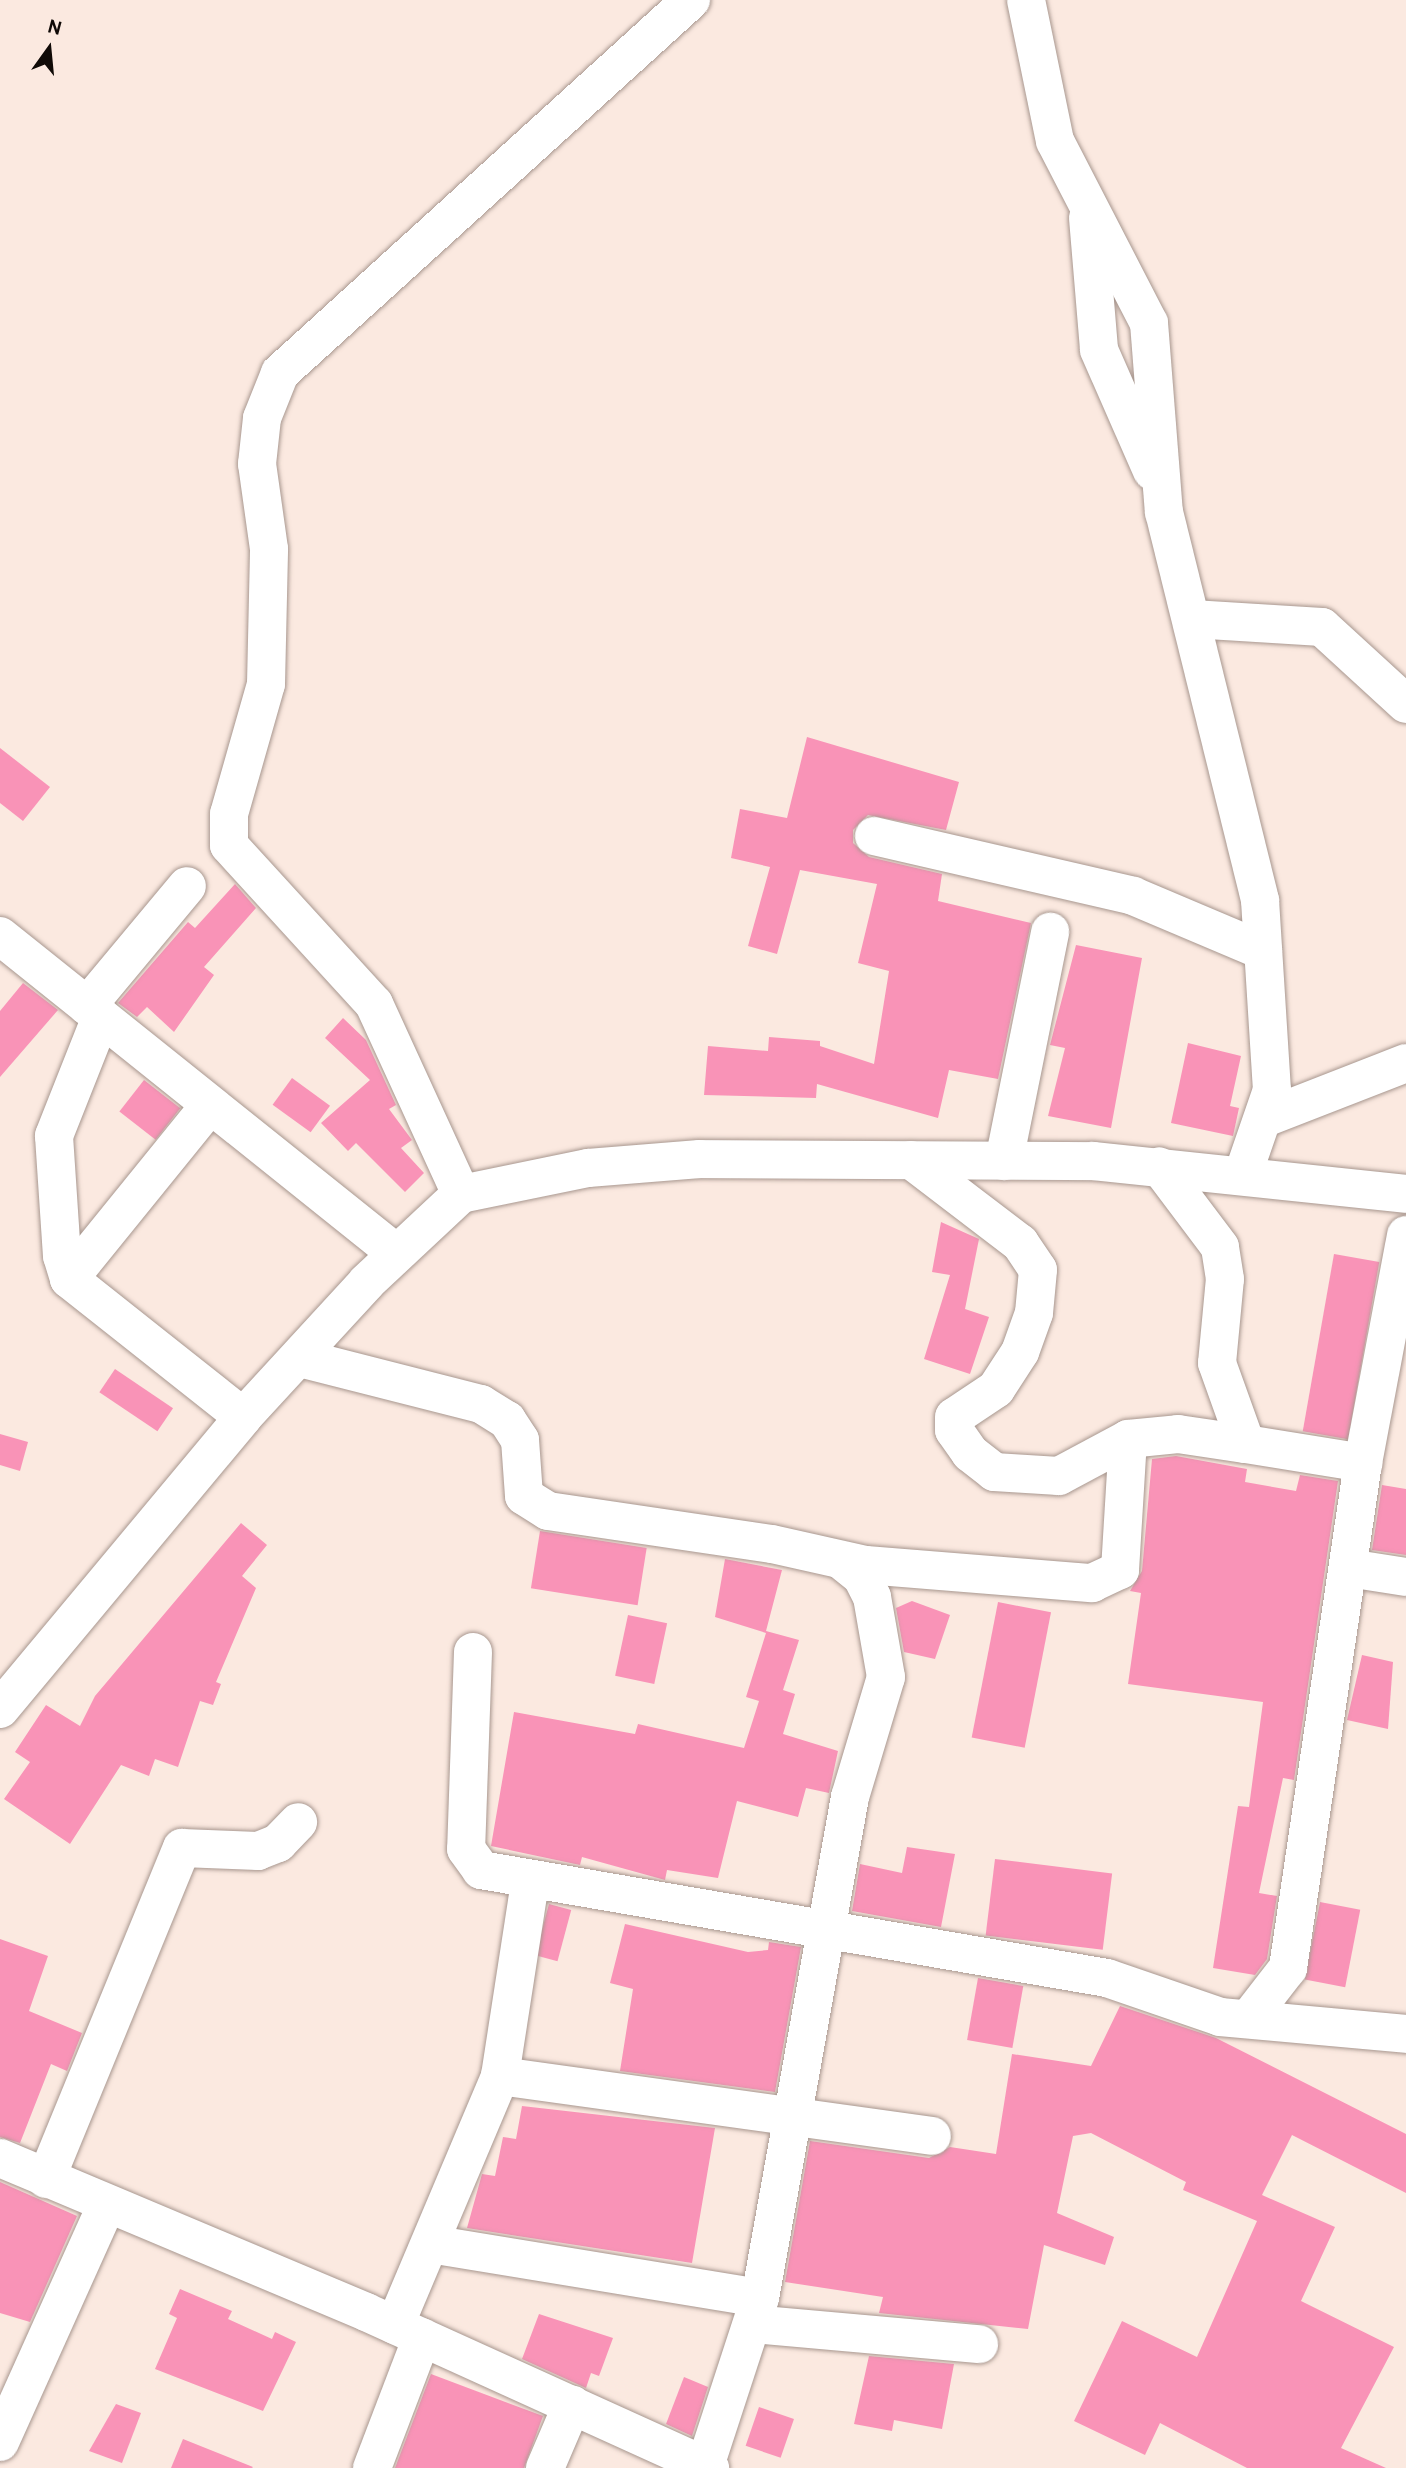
<!DOCTYPE html>
<html>
<head>
<meta charset="utf-8">
<style>
	body { margin:0 }
	#map { position:relative; width:1406px; height:2468px; overflow:hidden; background:#fbe9e0; font-family:Overpass,sans-serif }
	div>[style] { position:absolute }
	.building>* { inset:0; background:#f993b7; transform-origin:0 0 }
	.roads { filter:drop-shadow(0 0 2px #a8978f) drop-shadow(0 0 2px #a8978f) }
	.minor>* { height:38px; margin:-19px; padding:0 19px; transform-origin:19px; border-radius:19px; background:#fff }
	span { translate:-50% -50%; white-space:nowrap; text-align:center; line-height:1.15; -webkit-text-stroke:6px #fbe9e0; paint-order:stroke }
	.north { position:absolute; left:14px; top:14px; width:70px; height:70px; -webkit-text-stroke:5px #fbe9e0; paint-order:stroke; rotate:15deg; font-size:19px; font-weight:700; line-height:28px; text-align:center; color:#100a07 }
	.north::after { content:''; display:block; margin:auto; width:24px; height:32px; background:#100a07; clip-path:polygon(50% 0,100% 100%,50% 72%,0 100%) }
</style>
</head>
<body>
<div id="map">
	<div class="building">
		<i style="clip-path:polygon(807px 737px,959px 782px,946px 830px,868px 815px,853px 830px,853px 843px,869px 857px,942px 874px,938px 901px,1031px 923px,998px 1079px,949px 1070px,938px 1118px,817px 1084px,816px 1098px,704px 1095px,708px 1046px,768px 1051px,769px 1037px,820px 1041px,820px 1046px,874px 1064px,889px 971px,858px 963px,877px 884px,800px 870px,777px 954px,748px 946px,770px 867px,731px 858px,740px 809px,787px 818px)"></i>
		<i style="clip-path:polygon(0 748px,50px 787px,23px 821px,0 803px)"></i>
		<i style="clip-path:polygon(235px 884px,256px 908px,204px 967px,214px 975px,174px 1032px,147px 1007px,137px 1017px,118px 1003px,188px 922px,195px 928px)"></i>
		<i style="clip-path:polygon(1076px 945px,1142px 958px,1111px 1128px,1048px 1116px,1065px 1048px,1050px 1045px)"></i>
		<i style="clip-path:polygon(23px 983px,58px 1010px,0 1077px,0 1011px)"></i>
		<i style="clip-path:polygon(343px 1018px,366px 1040px,396px 1105px,389px 1109px,412px 1140px,401px 1148px,424px 1173px,405px 1192px,356px 1143px,348px 1151px,321px 1123px,370px 1080px,325px 1038px)"></i>
		<i style="clip-path:polygon(1188px 1043px,1241px 1056px,1230px 1106px,1239px 1108px,1233px 1136px,1171px 1123px)"></i>
		<i style="left:292px;top:1078px;width:47px;height:33px;rotate:36deg"></i>
		<i style="left:144px;top:1080px;width:46px;height:40px;rotate:38deg"></i>
		<i style="clip-path:polygon(941px 1222px,979px 1239px,965px 1309px,989px 1317px,970px 1374px,924px 1359px,950px 1275px,932px 1272px)"></i>
		<i style="left:1334px;top:1254px;width:46px;height:180px;rotate:10deg"></i>
		<i style="left:115px;top:1369px;width:70px;height:28px;rotate:34deg"></i>
		<i style="clip-path:polygon(0 1434px,28px 1442px,20px 1471px,0 1465px)"></i>
		<i style="clip-path:polygon(1176px 1456px,1247px 1469px,1245px 1482px,1296px 1491px,1300px 1475px,1338px 1481px,1294px 1780px,1283px 1778px,1259px 1893px,1277px 1896px,1267px 1959px,1255px 1975px,1213px 1968px,1238px 1806px,1249px 1807px,1263px 1702px,1128px 1684px,1141px 1593px,1130px 1591px,1142px 1571px,1152px 1459px)"></i>
		<i style="clip-path:polygon(1382px 1485px,1406px 1489px,1406px 1555px,1372px 1550px)"></i>
		<i style="clip-path:polygon(241px 1523px,267px 1545px,242px 1576px,256px 1588px,216px 1682px,221px 1684px,213px 1705px,200px 1701px,178px 1767px,155px 1759px,149px 1776px,121px 1765px,70px 1844px,4px 1799px,30px 1762px,15px 1752px,46px 1705px,80px 1726px,95px 1696px)"></i>
		<i style="left:540px;top:1531px;width:108px;height:58px;rotate:9deg"></i>
		<i style="clip-path:polygon(725px 1559px,782px 1570px,766px 1631px,799px 1640px,783px 1690px,795px 1694px,783px 1734px,838px 1751px,829px 1793px,806px 1788px,798px 1817px,737px 1801px,718px 1878px,667px 1870px,665px 1880px,582px 1857px,580px 1865px,491px 1846px,514px 1712px,635px 1734px,638px 1724px,744px 1748px,759px 1701px,746px 1697px,766px 1633px,715px 1617px)"></i>
		<i style="clip-path:polygon(912px 1601px,950px 1615px,935px 1659px,904px 1652px,896px 1608px)"></i>
		<i style="left:998px;top:1602px;width:54px;height:138px;rotate:11deg"></i>
		<i style="left:628px;top:1615px;width:40px;height:62px;rotate:12deg"></i>
		<i style="clip-path:polygon(1362px 1655px,1393px 1662px,1388px 1729px,1347px 1720px)"></i>
		<i style="clip-path:polygon(907px 1847px,955px 1854px,941px 1927px,852px 1911px,860px 1864px,902px 1873px)"></i>
		<i style="left:995px;top:1859px;width:118px;height:77px;rotate:7deg"></i>
		<i style="left:1320px;top:1902px;width:41px;height:79px;rotate:11deg"></i>
		<i style="left:549px;top:1904px;width:23px;height:53px;rotate:15deg"></i>
		<i style="clip-path:polygon(625px 1924px,748px 1952px,768px 1950px,769px 1942px,801px 1947px,775px 2092px,620px 2071px,633px 1989px,610px 1983px)"></i>
		<i style="clip-path:polygon(0 1939px,48px 1956px,29px 2011px,82px 2033px,67px 2071px,51px 2064px,20px 2143px,0 2137px)"></i>
		<i style="left:978px;top:1978px;width:46px;height:63px;rotate:10deg"></i>
		<i style="clip-path:polygon(1120px 2006px,1216px 2038px,1406px 2134px,1406px 2193px,1292px 2135px,1262px 2195px,1335px 2227px,1301px 2301px,1394px 2347px,1341px 2448px,1386px 2468px,1247px 2468px,1160px 2423px,1145px 2455px,1074px 2421px,1122px 2321px,1197px 2357px,1257px 2221px,1183px 2190px,1186px 2182px,1091px 2133px,1073px 2136px,1057px 2213px,1114px 2237px,1105px 2265px,1044px 2245px,1028px 2329px,879px 2313px,883px 2297px,785px 2282px,810px 2141px,929px 2158px,950px 2147px,996px 2154px,1012px 2054px,1091px 2066px)"></i>
		<i style="clip-path:polygon(522px 2106px,715px 2128px,692px 2263px,467px 2228px,482px 2174px,495px 2176px,503px 2137px,516px 2139px)"></i>
		<i style="clip-path:polygon(0 2182px,77px 2216px,30px 2322px,0 2313px)"></i>
		<i style="clip-path:polygon(180px 2289px,232px 2311px,228px 2319px,272px 2339px,275px 2332px,296px 2342px,263px 2411px,155px 2369px,177px 2318px,169px 2314px)"></i>
		<i style="clip-path:polygon(539px 2314px,613px 2338px,599px 2376px,591px 2373px,586px 2388px,522px 2359px)"></i>
		<i style="clip-path:polygon(869px 2356px,954px 2364px,942px 2429px,894px 2420px,892px 2431px,854px 2424px)"></i>
		<i style="clip-path:polygon(431px 2374px,543px 2416px,524px 2468px,395px 2468px)"></i>
		<i style="clip-path:polygon(684px 2377px,708px 2387px,692px 2436px,666px 2424px)"></i>
		<i style="clip-path:polygon(116px 2404px,141px 2413px,122px 2463px,89px 2451px)"></i>
		<i style="left:759px;top:2407px;width:37px;height:41px;rotate:19deg"></i>
		<i style="clip-path:polygon(183px 2439px,253px 2467px,252px 2468px,171px 2468px)"></i>
	</div>
	<div class="roads">
		<div class="minor">
			<i style="left:1026px;top:0;width:144px;rotate:78.4deg"></i>
			<i style="left:1055px;top:141px;width:205px;rotate:62.7deg"></i>
			<i style="left:1149px;top:323px;width:190px;rotate:85.5deg"></i>
			<i style="left:1164px;top:512px;width:400px;rotate:76.1deg"></i>
			<i style="left:1260px;top:900px;width:190px;rotate:86.4deg"></i>
			<i style="left:1272px;top:1090px;width:89px;rotate:109deg"></i>
			<i style="left:1088px;top:218px;width:132px;rotate:85.2deg"></i>
			<i style="left:1099px;top:350px;width:132px;rotate:66.3deg"></i>
			<i style="left:1192px;top:619px;width:130px;rotate:3.5deg"></i>
			<i style="left:1322px;top:627px;width:114px;rotate:42.5deg"></i>
			<i style="left:874px;top:836px;width:266px;rotate:13deg"></i>
			<i style="left:1133px;top:896px;width:141px;rotate:22.9deg"></i>
			<i style="left:0;top:936px;width:507px;rotate:38.68deg"></i>
			<i style="left:87px;top:1006px;width:156px;rotate:-50.2deg"></i>
			<i style="left:101px;top:1017px;width:128px;rotate:111.6deg"></i>
			<i style="left:54px;top:1136px;width:120px;rotate:86.2deg"></i>
			<i style="left:62px;top:1256px;width:24px;rotate:73deg"></i>
			<i style="left:69px;top:1279px;width:222px;rotate:38.4deg"></i>
			<i style="left:1265px;top:1118px;width:151px;rotate:-21.3deg"></i>
			<i style="left:911px;top:1160px;width:137px;rotate:37.3deg"></i>
			<i style="left:1020px;top:1243px;width:32px;rotate:56deg"></i>
			<i style="left:1038px;top:1270px;width:43px;rotate:95.3deg"></i>
			<i style="left:1034px;top:1313px;width:41px;rotate:109.7deg"></i>
			<i style="left:1020px;top:1352px;width:44px;rotate:123deg"></i>
			<i style="left:996px;top:1389px;width:50px;rotate:146.3deg"></i>
			<i style="left:954px;top:1417px;width:13px;rotate:90deg"></i>
			<i style="left:954px;top:1430px;width:28px;rotate:55deg"></i>
			<i style="left:970px;top:1453px;width:31px;rotate:38deg"></i>
			<i style="left:994px;top:1472px;width:65px;rotate:3.5deg"></i>
			<i style="left:1059px;top:1476px;width:78px;rotate:-28.2deg"></i>
			<i style="left:1004px;top:1161px;width:234px;rotate:-78.6deg"></i>
			<i style="left:461px;top:1194px;width:209px;rotate:-114.6deg"></i>
			<i style="left:374px;top:1004px;width:215px;rotate:-132.4deg"></i>
			<i style="left:229px;top:845px;width:31px;rotate:-90deg"></i>
			<i style="left:229px;top:814px;width:135px;rotate:-74.1deg"></i>
			<i style="left:266px;top:684px;width:135px;rotate:-88.7deg"></i>
			<i style="left:269px;top:549px;width:86px;rotate:-98deg"></i>
			<i style="left:257px;top:464px;width:46px;rotate:-83.8deg"></i>
			<i style="left:262px;top:418px;width:48px;rotate:-68.2deg"></i>
			<i style="left:280px;top:373px;width:555px;rotate:-42.23deg"></i>
			<i style="left:69px;top:1279px;width:224px;rotate:-51deg"></i>
			<i style="left:300px;top:1358px;width:187px;rotate:14.3deg"></i>
			<i style="left:481px;top:1404px;width:31px;rotate:32deg"></i>
			<i style="left:507px;top:1420px;width:24px;rotate:57deg"></i>
			<i style="left:520px;top:1440px;width:56px;rotate:85.9deg"></i>
			<i style="left:524px;top:1496px;width:28px;rotate:32deg"></i>
			<i style="left:548px;top:1511px;width:226px;rotate:8.4deg"></i>
			<i style="left:772px;top:1544px;width:96px;rotate:12.6deg"></i>
			<i style="left:866px;top:1565px;width:227px;rotate:4.6deg"></i>
			<i style="left:1092px;top:1583px;width:31px;rotate:-25deg"></i>
			<i style="left:1120px;top:1570px;width:131px;rotate:-86.5deg"></i>
			<i style="left:1128px;top:1439px;width:50px;rotate:-5.7deg"></i>
			<i style="left:1178px;top:1434px;width:69px;rotate:8.4deg"></i>
			<i style="left:1246px;top:1444px;width:86px;rotate:-109.7deg"></i>
			<i style="left:1217px;top:1363px;width:84px;rotate:-84.6deg"></i>
			<i style="left:1225px;top:1279px;width:32px;rotate:-99deg"></i>
			<i style="left:1220px;top:1247px;width:101px;rotate:-127deg"></i>
			<i style="left:1246px;top:1444px;width:119px;rotate:9.2deg"></i>
			<i style="left:1363px;top:1463px;width:511px;rotate:98.45deg"></i>
			<i style="left:1288px;top:1968px;width:62px;rotate:127.8deg"></i>
			<i style="left:1363px;top:1463px;width:232px;rotate:-79.3deg"></i>
			<i style="left:1348px;top:1568px;width:59px;rotate:8.8deg"></i>
			<i style="left:473px;top:1652px;width:197px;rotate:92deg"></i>
			<i style="left:466px;top:1849px;width:26px;rotate:54deg"></i>
			<i style="left:481px;top:1870px;width:635px;rotate:9.79deg"></i>
			<i style="left:1107px;top:1978px;width:120px;rotate:19deg"></i>
			<i style="left:1220px;top:2017px;width:187px;rotate:5.2deg"></i>
			<i style="left:0;top:1709px;width:380px;rotate:-50.2deg"></i>
			<i style="left:243px;top:1417px;width:183px;rotate:-47.4deg"></i>
			<i style="left:367px;top:1282px;width:129px;rotate:-43.1deg"></i>
			<i style="left:461px;top:1194px;width:130px;rotate:-11.6deg"></i>
			<i style="left:588px;top:1168px;width:112px;rotate:-4.6deg"></i>
			<i style="left:700px;top:1159px;width:393px;rotate:0.3deg"></i>
			<i style="left:1093px;top:1161px;width:315px;rotate:6deg"></i>
			<i style="left:500px;top:2076px;width:436px;rotate:7.9deg"></i>
			<i style="left:0;top:2158px;width:397px;rotate:22.8deg"></i>
			<i style="left:366px;top:2312px;width:378px;rotate:24.4deg"></i>
			<i style="left:46px;top:2179px;width:358px;rotate:-67.7deg"></i>
			<i style="left:182px;top:1848px;width:76px;rotate:2.3deg"></i>
			<i style="left:258px;top:1851px;width:22px;rotate:-22deg"></i>
			<i style="left:278px;top:1843px;width:29px;rotate:-46deg"></i>
			<i style="left:430px;top:2244px;width:334px;rotate:9.3deg"></i>
			<i style="left:753px;top:2324px;width:227px;rotate:5.1deg"></i>
			<i style="left:395px;top:2325px;width:270px;rotate:-67.1deg"></i>
			<i style="left:500px;top:2076px;width:196px;rotate:-81.2deg"></i>
			<i style="left:0;top:2442px;width:261px;rotate:-65.8deg"></i>
			<i style="left:705px;top:2466px;width:177px;rotate:-71.9deg"></i>
			<i style="left:760px;top:2298px;width:509px;rotate:-79.82deg"></i>
			<i style="left:850px;top:1797px;width:125px;rotate:-73.3deg"></i>
			<i style="left:886px;top:1677px;width:81px;rotate:-99.9deg"></i>
			<i style="left:872px;top:1597px;width:22px;rotate:-117deg"></i>
			<i style="left:862px;top:1577px;width:26px;rotate:-141deg"></i>
			<i style="left:372px;top:2468px;width:140px;rotate:-69.1deg"></i>
			<i style="left:545px;top:2468px;width:69px;rotate:-66.8deg"></i>
		</div>
	</div>
	<div class="north">N</div>
</div>
</body>
</html>
